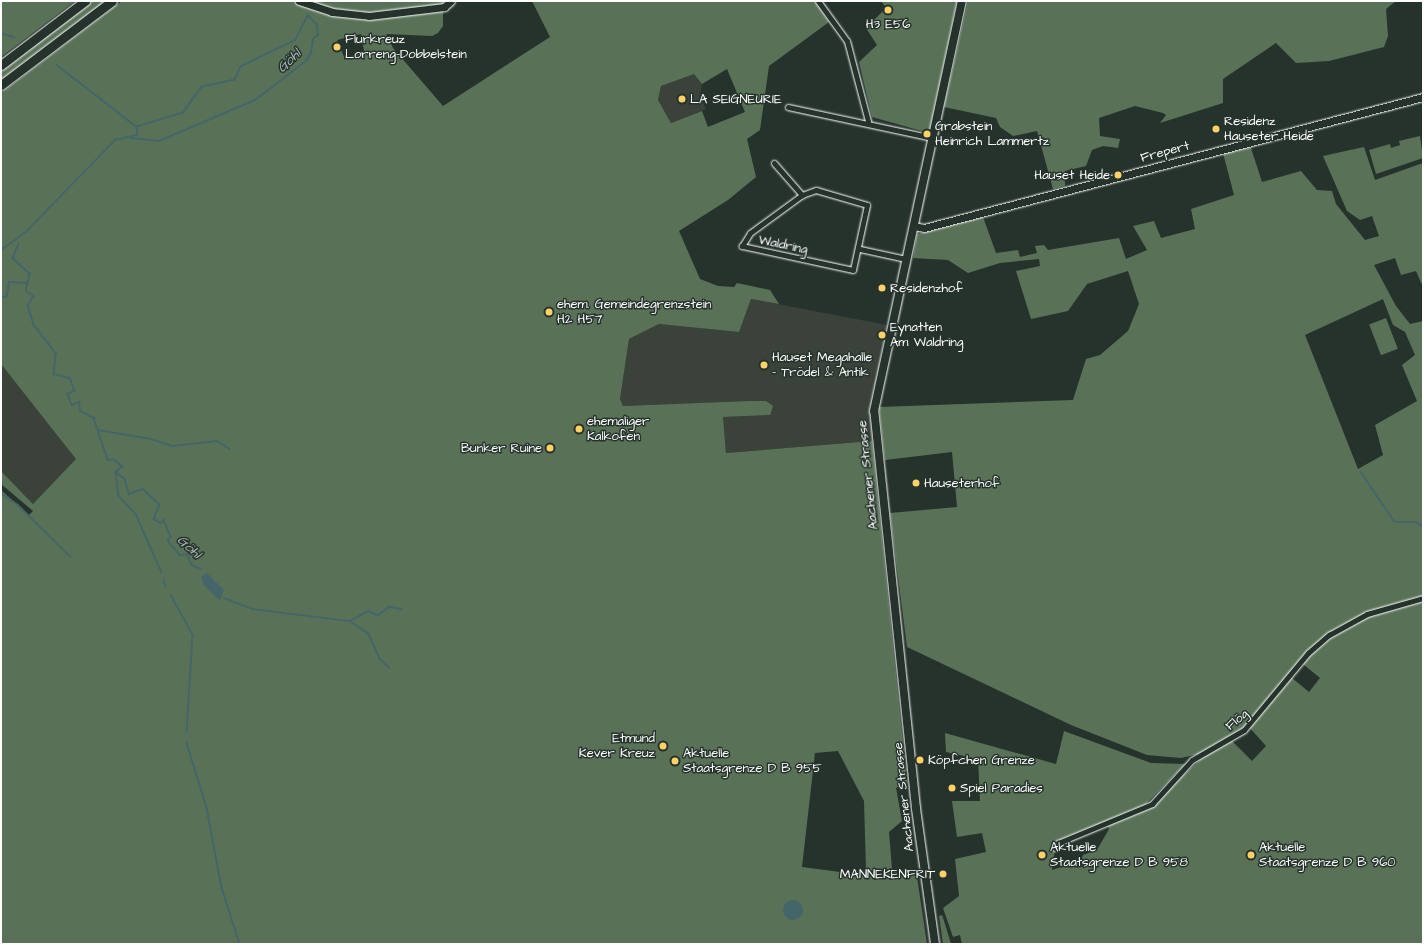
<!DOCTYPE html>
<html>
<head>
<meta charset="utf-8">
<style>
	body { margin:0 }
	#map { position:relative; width:1424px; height:945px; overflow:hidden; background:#26332d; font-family:"Architects Daughter",sans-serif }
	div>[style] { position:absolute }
	.built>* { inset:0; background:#3b4239 }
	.green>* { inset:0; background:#597257; transform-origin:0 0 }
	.water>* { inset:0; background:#44666a }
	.round { border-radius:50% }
	.stream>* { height:1.5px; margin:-0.75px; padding:0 0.75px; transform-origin:0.75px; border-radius:0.75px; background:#44666a }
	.roads { filter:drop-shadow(0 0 1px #fff) drop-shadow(0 0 1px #fff) }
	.street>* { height:5px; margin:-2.5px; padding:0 2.5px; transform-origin:2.5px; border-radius:2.5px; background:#26332d }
	.secondary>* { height:7px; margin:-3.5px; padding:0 3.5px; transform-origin:3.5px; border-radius:3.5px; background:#26332d }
	.primary>* { height:8px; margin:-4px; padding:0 4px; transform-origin:4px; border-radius:4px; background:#26332d }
	.highway>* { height:9px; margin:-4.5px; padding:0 4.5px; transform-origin:4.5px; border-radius:4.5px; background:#26332d }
	.dots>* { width:11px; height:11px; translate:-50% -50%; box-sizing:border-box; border:2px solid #26332d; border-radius:50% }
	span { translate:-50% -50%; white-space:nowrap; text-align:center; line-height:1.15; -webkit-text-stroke:3px #26332d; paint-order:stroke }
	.poi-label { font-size:13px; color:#fff }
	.left { translate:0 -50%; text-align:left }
	.right { translate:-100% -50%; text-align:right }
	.street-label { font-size:13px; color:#fff }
	.water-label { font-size:14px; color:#abbabc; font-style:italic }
	.frame { position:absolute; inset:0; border:2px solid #fff; pointer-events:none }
</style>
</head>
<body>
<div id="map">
	<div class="built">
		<i style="clip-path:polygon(694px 74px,702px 84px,700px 96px,706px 109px,671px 123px,658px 100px,661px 86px)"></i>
		<i style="clip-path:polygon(751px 299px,887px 325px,872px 403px,872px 441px,726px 453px,723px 417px,770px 415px,766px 401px,623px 406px,620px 399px,629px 339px,659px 324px,739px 332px)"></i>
		<i style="clip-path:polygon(1px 364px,77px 459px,33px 504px,1px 471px)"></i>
	</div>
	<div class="green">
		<i style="clip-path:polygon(1px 1px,75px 1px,1px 57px)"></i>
		<i style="clip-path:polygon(90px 1px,107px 1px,1px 81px,1px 68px)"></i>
		<i style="clip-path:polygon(evenodd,122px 1px,443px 1px,443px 26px,438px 33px,432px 36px,386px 34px,393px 48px,443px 106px,550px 37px,532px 1px,815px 1px,829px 22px,769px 66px,760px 130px,747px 139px,756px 177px,728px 200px,679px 231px,700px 279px,718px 286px,734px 287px,737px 283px,770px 290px,779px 304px,751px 299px,739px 332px,659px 324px,629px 339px,620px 399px,623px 406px,750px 401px,766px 401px,773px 406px,770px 415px,723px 417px,726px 453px,872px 441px,907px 783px,896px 788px,902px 821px,889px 832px,892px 869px,866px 871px,864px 801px,838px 751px,815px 753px,802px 867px,863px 875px,916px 870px,927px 944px,1px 944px,1px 490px,29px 515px,33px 511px,1px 484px,1px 471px,33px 504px,76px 459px,1px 364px,1px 93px,122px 1px,361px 34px,364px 51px,345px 59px,337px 40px,361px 34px,122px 1px,727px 69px,745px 112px,708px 127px,702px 111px,671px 123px,658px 100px,661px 86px,694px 74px,702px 84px,727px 69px)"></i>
		<i style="clip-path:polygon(881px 1px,957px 1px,929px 133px,872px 117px,859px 62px,877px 45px,866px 28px,886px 8px)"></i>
		<i style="clip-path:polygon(968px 1px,1396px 1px,1386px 9px,1388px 36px,1384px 47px,1329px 61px,1296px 63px,1276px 43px,1223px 79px,1223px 103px,1160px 123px,1166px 115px,1163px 113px,1135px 106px,1099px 118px,1100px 136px,1120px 139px,1118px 148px,1103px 146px,1092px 150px,1086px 166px,1065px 171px,1065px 186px,1053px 189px,1037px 131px,1013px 136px,1000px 127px,996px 118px,944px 107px)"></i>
		<i style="clip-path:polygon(1420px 136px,1423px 158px,1376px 174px,1369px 150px,1390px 144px,1391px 148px,1400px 145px,1399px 141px)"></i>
		<i style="clip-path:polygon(evenodd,1250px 145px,1262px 182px,1301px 171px,1317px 190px,1332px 191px,1336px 204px,1365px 240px,1379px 236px,1372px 216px,1360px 220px,1347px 211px,1323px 156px,1364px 147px,1375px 180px,1423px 163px,1423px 287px,1416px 271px,1401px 275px,1395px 258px,1374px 265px,1396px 306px,1410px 324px,1423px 321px,1423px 944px,962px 944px,960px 935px,953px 937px,943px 908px,959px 896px,955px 859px,986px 852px,982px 833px,957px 837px,952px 801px,980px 801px,978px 759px,946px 752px,945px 733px,1056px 764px,1064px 731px,1151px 763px,1185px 764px,1143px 807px,1056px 842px,1052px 870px,1081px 861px,1083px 855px,1097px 850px,1109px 829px,1108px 825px,1146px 810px,1202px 758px,1198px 754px,1181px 758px,1147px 755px,1071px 725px,907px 647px,890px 513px,957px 507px,952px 452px,885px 460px,879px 407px,1073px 400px,1086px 359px,1100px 355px,1128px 331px,1139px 304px,1128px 271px,1087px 284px,1068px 311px,1031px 319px,1016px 271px,1040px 266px,1039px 259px,1000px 263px,968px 273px,948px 260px,913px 258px,917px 234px,983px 217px,996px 253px,1018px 250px,1020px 257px,1037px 253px,1035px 246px,1044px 245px,1048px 250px,1119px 238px,1126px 259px,1147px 250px,1133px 226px,1154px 221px,1161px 238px,1195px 229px,1191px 209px,1234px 195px,1223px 153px,1250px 145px,1383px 299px,1393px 325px,1405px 332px,1415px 355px,1402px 365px,1417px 401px,1375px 425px,1383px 455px,1358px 469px,1305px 335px,1383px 299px,1250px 145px,1303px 664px,1320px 678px,1309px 692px,1292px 678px,1303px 664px,1250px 145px,1249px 727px,1266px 746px,1252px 761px,1232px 741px,1249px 727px)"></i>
		<i style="left:1386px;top:318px;width:33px;height:18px;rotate:69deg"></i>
		<i style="clip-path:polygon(942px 915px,945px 924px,951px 944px,943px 944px,939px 916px)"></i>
	</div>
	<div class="water">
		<i style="clip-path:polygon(207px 573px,224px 590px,220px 601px,204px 585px,201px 577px)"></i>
		<i class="round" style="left:783px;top:900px;width:20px;height:20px"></i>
	</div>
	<div class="stream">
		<i style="left:1px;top:33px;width:14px;rotate:17deg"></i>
		<i style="left:57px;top:65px;width:101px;rotate:37.8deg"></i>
		<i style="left:131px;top:138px;width:28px;rotate:6deg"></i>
		<i style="left:159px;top:141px;width:104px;rotate:-23.1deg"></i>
		<i style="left:255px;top:100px;width:64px;rotate:-37.4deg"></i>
		<i style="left:306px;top:61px;width:9px;rotate:-58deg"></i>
		<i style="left:311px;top:53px;width:14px;rotate:-82deg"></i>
		<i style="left:313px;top:39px;width:6px;rotate:-39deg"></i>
		<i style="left:318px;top:35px;width:10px;rotate:-96deg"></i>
		<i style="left:317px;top:25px;width:13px;rotate:-135deg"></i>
		<i style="left:308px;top:16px;width:27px;rotate:117deg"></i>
		<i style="left:296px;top:40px;width:61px;rotate:153.9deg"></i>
		<i style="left:241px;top:67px;width:14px;rotate:115deg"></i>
		<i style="left:235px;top:80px;width:34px;rotate:168deg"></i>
		<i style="left:202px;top:87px;width:32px;rotate:126deg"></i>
		<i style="left:183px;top:113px;width:48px;rotate:163.1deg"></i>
		<i style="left:19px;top:244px;width:15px;rotate:113deg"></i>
		<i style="left:13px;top:258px;width:23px;rotate:43deg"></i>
		<i style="left:30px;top:274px;width:17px;rotate:103deg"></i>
		<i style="left:26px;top:291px;width:9px;rotate:32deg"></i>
		<i style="left:34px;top:296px;width:12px;rotate:121deg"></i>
		<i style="left:28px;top:306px;width:20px;rotate:72deg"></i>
		<i style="left:34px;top:325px;width:36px;rotate:52deg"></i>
		<i style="left:56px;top:353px;width:21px;rotate:95deg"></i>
		<i style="left:54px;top:374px;width:16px;rotate:14deg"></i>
		<i style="left:70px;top:378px;width:14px;rotate:69deg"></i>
		<i style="left:75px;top:391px;width:8px;rotate:157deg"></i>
		<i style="left:68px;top:394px;width:12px;rotate:70deg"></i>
		<i style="left:72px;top:405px;width:8px;rotate:-23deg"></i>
		<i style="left:79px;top:402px;width:9px;rotate:77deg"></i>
		<i style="left:81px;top:411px;width:15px;rotate:28deg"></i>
		<i style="left:94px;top:418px;width:44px;rotate:71.6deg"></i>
		<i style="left:108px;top:460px;width:6px;rotate:-9deg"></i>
		<i style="left:114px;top:459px;width:12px;rotate:42deg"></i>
		<i style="left:123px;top:467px;width:9px;rotate:144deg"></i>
		<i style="left:116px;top:472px;width:11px;rotate:38deg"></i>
		<i style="left:125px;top:479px;width:16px;rotate:75deg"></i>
		<i style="left:129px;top:494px;width:15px;rotate:-20deg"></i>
		<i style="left:143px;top:489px;width:23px;rotate:43deg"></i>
		<i style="left:160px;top:505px;width:15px;rotate:113deg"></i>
		<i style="left:154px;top:519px;width:8px;rotate:30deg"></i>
		<i style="left:161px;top:523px;width:4px;rotate:-45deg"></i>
		<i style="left:164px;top:520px;width:18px;rotate:68deg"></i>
		<i style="left:171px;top:537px;width:5px;rotate:127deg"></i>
		<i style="left:168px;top:541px;width:18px;rotate:49deg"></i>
		<i style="left:180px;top:555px;width:7px;rotate:-8deg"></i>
		<i style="left:187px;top:554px;width:12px;rotate:66deg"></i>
		<i style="left:192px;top:565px;width:10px;rotate:24deg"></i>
		<i style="left:1px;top:250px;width:31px;rotate:-36deg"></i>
		<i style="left:26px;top:232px;width:128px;rotate:-45.9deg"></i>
		<i style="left:115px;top:140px;width:23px;rotate:-13deg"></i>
		<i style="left:137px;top:135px;width:8px;rotate:-90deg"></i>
		<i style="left:1px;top:297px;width:6px;rotate:-9deg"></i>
		<i style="left:7px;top:296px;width:14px;rotate:-82deg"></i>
		<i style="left:9px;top:282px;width:18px;rotate:3deg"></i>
		<i style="left:98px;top:430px;width:54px;rotate:9.6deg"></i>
		<i style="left:151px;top:439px;width:23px;rotate:18deg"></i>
		<i style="left:173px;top:446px;width:44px;rotate:-6.5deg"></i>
		<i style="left:217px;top:441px;width:15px;rotate:32deg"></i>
		<i style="left:116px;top:472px;width:24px;rotate:83deg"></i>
		<i style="left:119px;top:496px;width:25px;rotate:47deg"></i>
		<i style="left:136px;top:514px;width:64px;rotate:66.2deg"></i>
		<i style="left:1361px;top:472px;width:60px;rotate:55.8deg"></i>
		<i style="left:1395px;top:522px;width:20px"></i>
		<i style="left:1415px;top:522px;width:9px;rotate:27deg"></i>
		<i style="left:1px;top:493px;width:21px;rotate:35deg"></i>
		<i style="left:18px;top:505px;width:74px;rotate:44.5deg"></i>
		<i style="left:164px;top:580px;width:7px;rotate:74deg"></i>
		<i style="left:171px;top:595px;width:46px;rotate:61.2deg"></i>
		<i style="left:193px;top:635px;width:97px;rotate:93.5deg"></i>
		<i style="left:224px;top:598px;width:30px;rotate:21deg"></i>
		<i style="left:252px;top:609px;width:99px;rotate:7deg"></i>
		<i style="left:350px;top:621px;width:23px;rotate:34deg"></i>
		<i style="left:369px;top:634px;width:27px;rotate:66deg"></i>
		<i style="left:380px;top:659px;width:13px;rotate:42deg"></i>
		<i style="left:350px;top:621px;width:21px;rotate:-29deg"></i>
		<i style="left:368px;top:611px;width:11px;rotate:22deg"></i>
		<i style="left:378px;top:615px;width:14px;rotate:-36deg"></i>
		<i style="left:389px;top:607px;width:13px;rotate:9deg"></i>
		<i style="left:187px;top:743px;width:68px;rotate:72.9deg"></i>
		<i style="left:207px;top:808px;width:81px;rotate:79.4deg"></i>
		<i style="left:222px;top:888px;width:59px;rotate:72.2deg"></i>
	</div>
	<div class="roads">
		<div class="street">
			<i style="left:818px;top:1px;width:49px;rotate:54.1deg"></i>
			<i style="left:847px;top:41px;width:83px;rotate:75.3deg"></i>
			<i style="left:788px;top:107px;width:147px;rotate:12.1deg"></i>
			<i style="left:774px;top:163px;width:43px;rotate:48.8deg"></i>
			<i style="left:816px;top:190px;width:53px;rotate:16.4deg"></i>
			<i style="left:867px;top:205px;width:66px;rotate:102.2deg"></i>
			<i style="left:853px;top:270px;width:114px;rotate:-167.8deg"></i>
			<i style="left:742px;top:246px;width:15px;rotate:-58deg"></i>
			<i style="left:750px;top:233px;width:64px;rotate:-36.2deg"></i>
			<i style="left:802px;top:195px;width:15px;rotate:-20deg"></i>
			<i style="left:860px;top:249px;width:47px;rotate:12.3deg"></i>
			<i style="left:1055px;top:848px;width:6px;rotate:-59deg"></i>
			<i style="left:1058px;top:843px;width:102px;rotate:-22.5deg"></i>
			<i style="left:1152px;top:804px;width:59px;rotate:-47.7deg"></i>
			<i style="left:1192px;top:760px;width:60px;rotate:-30deg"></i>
			<i style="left:1244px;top:730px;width:100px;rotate:-50.3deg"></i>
			<i style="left:1308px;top:653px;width:28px;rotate:-41deg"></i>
			<i style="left:1329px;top:635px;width:43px;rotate:-28.9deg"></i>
			<i style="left:1367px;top:614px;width:58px;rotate:-15.9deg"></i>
		</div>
		<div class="secondary">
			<i style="left:299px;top:1px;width:35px;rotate:18deg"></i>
			<i style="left:332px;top:12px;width:37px;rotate:6deg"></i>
			<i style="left:369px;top:16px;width:76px;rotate:-6.8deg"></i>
			<i style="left:444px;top:7px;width:9px;rotate:-41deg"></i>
			<i style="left:913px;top:226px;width:11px;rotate:10deg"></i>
			<i style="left:924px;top:228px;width:516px;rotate:-14.71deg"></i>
		</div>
		<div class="primary">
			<i style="left:935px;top:944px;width:137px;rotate:-98deg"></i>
			<i style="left:916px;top:808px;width:399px;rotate:-96deg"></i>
			<i style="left:874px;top:411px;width:419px;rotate:-77.9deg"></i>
		</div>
		<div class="highway">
			<i style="left:1px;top:65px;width:106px;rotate:-37.3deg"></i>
			<i style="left:1px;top:85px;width:139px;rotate:-37.1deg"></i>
		</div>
	</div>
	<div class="dots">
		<i style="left:888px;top:10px;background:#ffd166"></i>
		<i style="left:337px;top:47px;background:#ffd166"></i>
		<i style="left:682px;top:99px;background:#ffd166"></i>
		<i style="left:1216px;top:129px;background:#ffd166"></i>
		<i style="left:927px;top:134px;background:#ffd166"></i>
		<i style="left:1118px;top:175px;background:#ffd166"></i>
		<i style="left:882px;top:288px;background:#ffd166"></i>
		<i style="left:549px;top:312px;background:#ffd166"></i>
		<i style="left:882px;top:335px;background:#ffd166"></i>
		<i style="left:764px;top:365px;background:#ffd166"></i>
		<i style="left:579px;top:429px;background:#ffd166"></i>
		<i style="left:550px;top:448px;background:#ffd166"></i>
		<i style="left:916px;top:483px;background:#ffd166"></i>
		<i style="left:663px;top:746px;background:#ffd166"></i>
		<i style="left:920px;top:760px;background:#ffd166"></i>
		<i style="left:675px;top:761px;background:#ffd166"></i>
		<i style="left:952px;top:788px;background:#ffd166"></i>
		<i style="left:1042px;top:855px;background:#ffd166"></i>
		<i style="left:1251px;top:855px;background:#ffd166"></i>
		<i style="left:943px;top:874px;background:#ffd166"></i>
	</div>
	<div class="poi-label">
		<span style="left:888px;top:24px">H3 E56</span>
		<span class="left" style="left:345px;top:47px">Flurkreuz<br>Lorreng-Dobbelstein</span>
		<span class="left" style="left:690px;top:99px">LA SEIGNEURIE</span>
		<span class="left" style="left:1224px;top:129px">Residenz<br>Hauseter Heide</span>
		<span class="left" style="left:935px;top:134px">Grabstein<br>Heinrich Lammertz</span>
		<span class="right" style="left:1110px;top:175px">Hauset Heide</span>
		<span class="left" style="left:890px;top:288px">Residenzhof</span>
		<span class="left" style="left:557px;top:312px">ehem. Gemeindegrenzstein<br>H2 H57</span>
		<span class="left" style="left:890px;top:335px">Eynatten<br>Am Waldring</span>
		<span class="left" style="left:772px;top:365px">Hauset Megahalle<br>- Trödel &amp; Antik</span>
		<span class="left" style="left:587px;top:429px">ehemaliger<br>Kalkofen</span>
		<span class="right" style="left:542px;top:448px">Bunker Ruine</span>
		<span class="left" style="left:924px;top:483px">Hauseterhof</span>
		<span class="right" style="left:655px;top:746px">Etmund<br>Kever Kreuz</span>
		<span class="left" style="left:683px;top:761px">Aktuelle<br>Staatsgrenze D B 955</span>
		<span class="left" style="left:928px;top:760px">Köpfchen Grenze</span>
		<span class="left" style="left:960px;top:788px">Spiel Paradies</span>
		<span class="left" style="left:1050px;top:855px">Aktuelle<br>Staatsgrenze D B 958</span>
		<span class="left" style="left:1259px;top:855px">Aktuelle<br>Staatsgrenze D B 960</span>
		<span class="right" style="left:935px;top:874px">MANNEKENFRIT</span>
	</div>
	<div class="street-label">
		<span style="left:1165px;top:152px;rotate:-15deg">Frepert</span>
		<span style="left:783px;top:245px;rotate:12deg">Waldring</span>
		<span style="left:868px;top:475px;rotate:-96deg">Aachener Strasse</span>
		<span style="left:1237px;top:720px;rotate:-40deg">Flög</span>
		<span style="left:904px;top:797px;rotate:-96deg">Aachener Strasse</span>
	</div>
	<div class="water-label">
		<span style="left:289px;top:61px;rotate:-44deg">Göhl</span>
		<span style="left:189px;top:547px;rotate:43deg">Göhl</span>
	</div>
	<div class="frame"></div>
</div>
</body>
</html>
